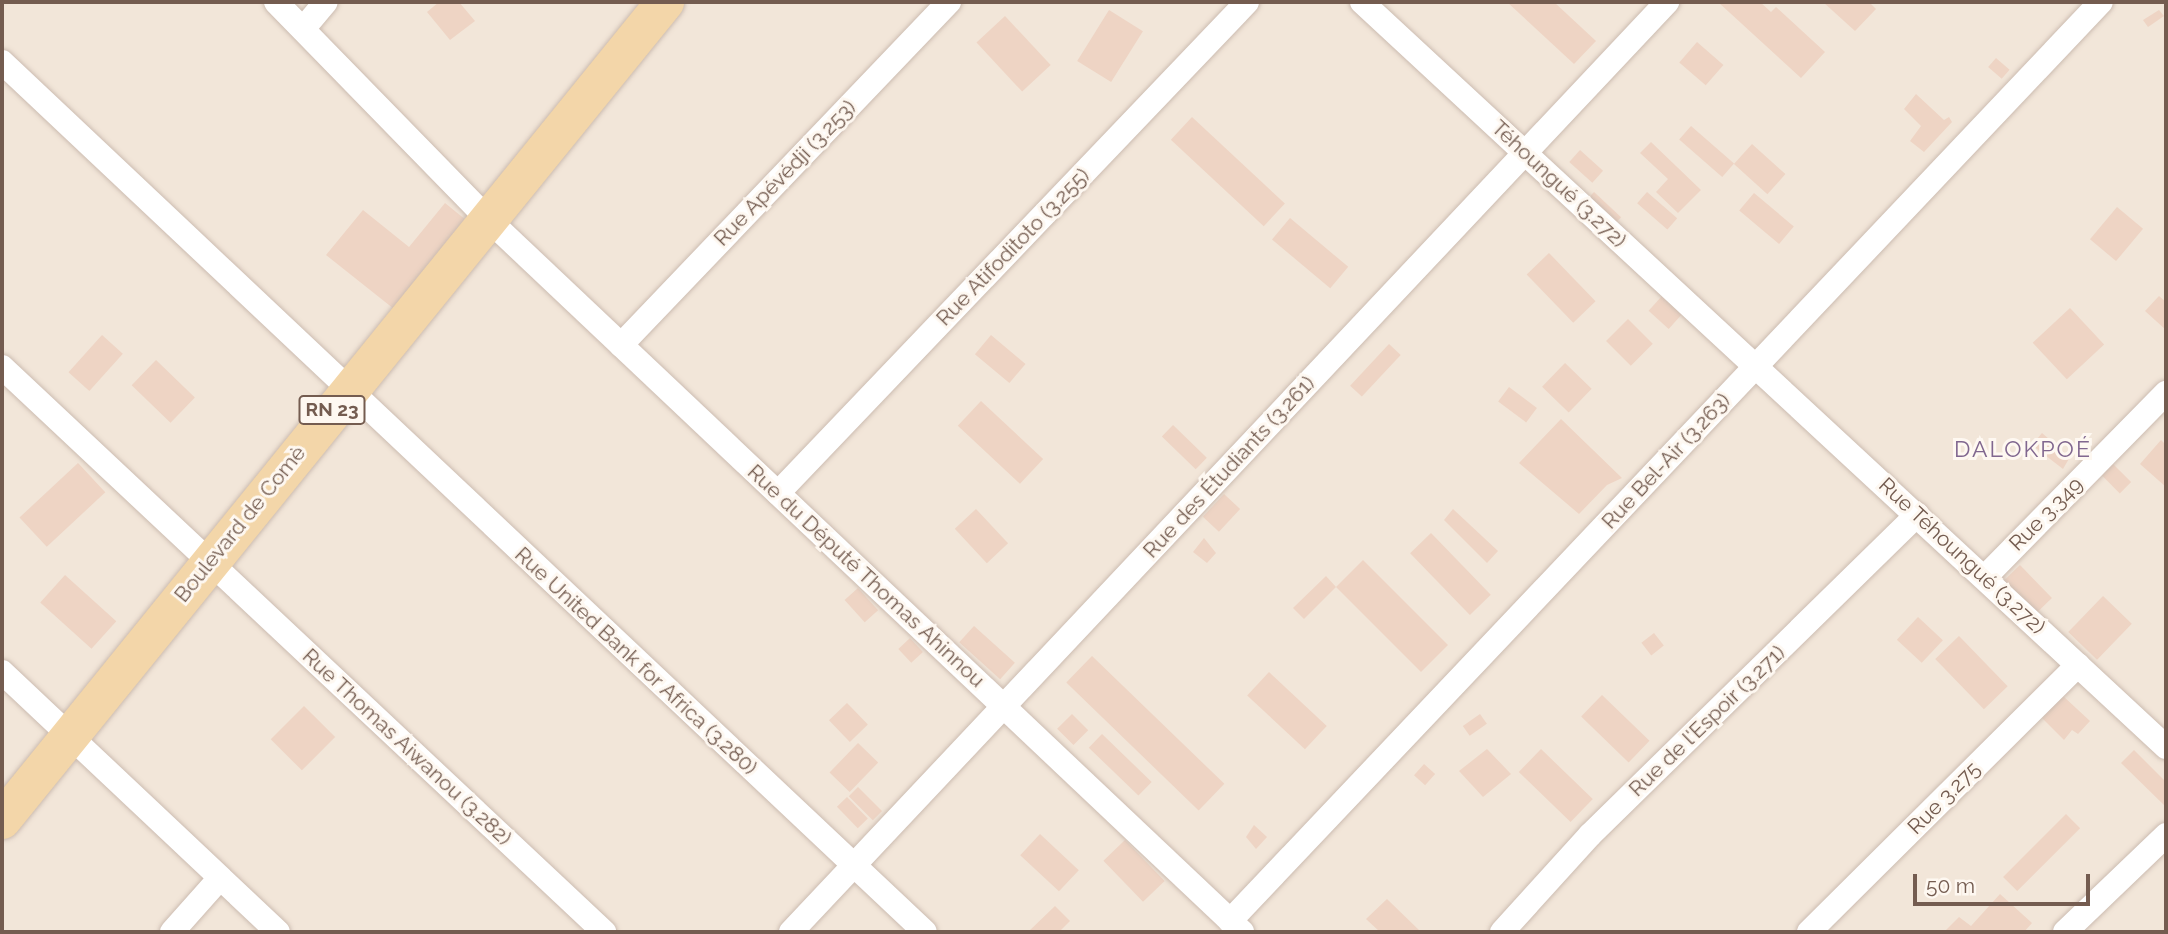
<!DOCTYPE html>
<html>
<head>
<meta charset="utf-8">
<style>
	body { margin:0 }
	#map { position:relative; width:2168px; height:934px; overflow:hidden; background:#fbf4ea; font-family:Raleway,sans-serif }
	div>[style] { position:absolute }
	.residential>* { inset:0; background:#f2e6d9; transform-origin:0 0 }
	.building>* { inset:0; background:#eed4c4; transform-origin:0 0 }
	.roads { filter:drop-shadow(0 0 2px #ccbcb1) drop-shadow(0 0 2px #ccbcb1) }
	.minor>* { height:24px; margin:-12px; padding:0 12px; transform-origin:12px; border-radius:12px; background:#fff }
	.primary>* { height:38px; margin:-19px; padding:0 19px; transform-origin:19px; border-radius:19px; background:#f3d6a9 }
	span { translate:-50% -50%; white-space:nowrap; text-align:center; line-height:1.15; -webkit-text-stroke:6px #fef8f1; paint-order:stroke }
	.shield-label span { padding:2px 5px; background:#fef8f1; border:2px solid; border-radius:5px; -webkit-text-stroke-width:0 }
	.shield-label { font-size:19px; color:#745c50; font-weight:700 }
	.street-label { font-size:21px; color:#745c50 }
	.neighbourhood-label { font-size:23px; color:#81678f; letter-spacing:2px }
	.frame { position:absolute; inset:0; border:4px solid #745c50; pointer-events:none }
	.scale { position:absolute; left:1913px; top:874px; width:177px; height:32px; box-sizing:border-box; border:4px solid #745c50; border-top:0; padding-left:9px; font-size:21px; line-height:24px; white-space:nowrap; color:#745c50; -webkit-text-stroke:5px #fef8f1; paint-order:stroke }
</style>
</head>
<body>
<div id="map">
	<div class="residential">
		<i style="left:2px;top:2px;width:2164px;height:930px"></i>
	</div>
	<div class="building">
		<i style="clip-path:polygon(439px 2px,459px 2px,475px 21px,450px 40px,427px 12px)"></i>
		<i style="clip-path:polygon(1507px 2px,1554px 2px,1596px 41px,1574px 64px)"></i>
		<i style="clip-path:polygon(1718px 2px,1760px 2px,1771px 12px,1776px 7px,1825px 52px,1801px 78px)"></i>
		<i style="clip-path:polygon(1823px 2px,1869px 2px,1876px 9px,1855px 31px)"></i>
		<i style="left:1109px;top:10px;width:40px;height:60px;rotate:32deg"></i>
		<i style="clip-path:polygon(2159px 10px,2164px 16px,2148px 27px,2143px 20px)"></i>
		<i style="left:1005px;top:16px;width:67px;height:39px;rotate:47deg"></i>
		<i style="left:1697px;top:42px;width:35px;height:27px;rotate:41deg"></i>
		<i style="left:1996px;top:58px;width:18px;height:12px;rotate:41deg"></i>
		<i style="clip-path:polygon(1916px 94px,1944px 120px,1949px 117px,1952px 122px,1924px 152px,1910px 141px,1921px 126px,1904px 109px)"></i>
		<i style="left:1192px;top:117px;width:127px;height:31px;rotate:43deg"></i>
		<i style="left:1691px;top:126px;width:57px;height:18px;rotate:41deg"></i>
		<i style="clip-path:polygon(1651px 142px,1701px 190px,1678px 213px,1656px 192px,1668px 179px,1640px 153px)"></i>
		<i style="left:1752px;top:144px;width:45px;height:27px;rotate:42deg"></i>
		<i style="left:1580px;top:150px;width:31px;height:16px;rotate:42deg"></i>
		<i style="left:1594px;top:192px;width:37px;height:13px;rotate:43deg"></i>
		<i style="left:1647px;top:192px;width:40px;height:15px;rotate:41deg"></i>
		<i style="left:1754px;top:193px;width:52px;height:23px;rotate:40deg"></i>
		<i style="clip-path:polygon(445px 203px,466px 220px,394px 309px,326px 255px,363px 210px,409px 247px)"></i>
		<i style="left:2117px;top:207px;width:34px;height:42px;rotate:40deg"></i>
		<i style="left:1290px;top:218px;width:76px;height:28px;rotate:40deg"></i>
		<i style="left:1549px;top:253px;width:67px;height:31px;rotate:46deg"></i>
		<i style="left:1662px;top:296px;width:27px;height:20px;rotate:42deg"></i>
		<i style="clip-path:polygon(2159px 296px,2166px 302px,2166px 330px,2145px 311px)"></i>
		<i style="left:2070px;top:308px;width:50px;height:51px;rotate:47deg"></i>
		<i style="left:1628px;top:319px;width:35px;height:31px;rotate:45deg"></i>
		<i style="left:102px;top:335px;width:28px;height:50px;rotate:42deg"></i>
		<i style="left:991px;top:335px;width:45px;height:25px;rotate:40deg"></i>
		<i style="left:1389px;top:344px;width:16px;height:57px;rotate:43deg"></i>
		<i style="left:156px;top:360px;width:54px;height:35px;rotate:44deg"></i>
		<i style="left:1565px;top:363px;width:37px;height:33px;rotate:44deg"></i>
		<i style="left:1509px;top:387px;width:35px;height:18px;rotate:37deg"></i>
		<i style="left:981px;top:401px;width:85px;height:34px;rotate:43deg"></i>
		<i style="clip-path:polygon(1561px 419px,1622px 478px,1607px 485px,1579px 514px,1519px 463px)"></i>
		<i style="left:1173px;top:425px;width:47px;height:16px;rotate:44deg"></i>
		<i style="clip-path:polygon(2042px 433px,2070px 457px,2063px 469px,2032px 445px)"></i>
		<i style="clip-path:polygon(2161px 440px,2166px 445px,2166px 487px,2140px 464px)"></i>
		<i style="left:78px;top:463px;width:40px;height:80px;rotate:47deg"></i>
		<i style="left:2112px;top:463px;width:27px;height:16px;rotate:45deg"></i>
		<i style="left:1224px;top:494px;width:22px;height:31px;rotate:43deg"></i>
		<i style="left:976px;top:509px;width:47px;height:29px;rotate:47deg"></i>
		<i style="clip-path:polygon(1453px 509px,1498px 551px,1487px 563px,1444px 520px)"></i>
		<i style="left:1431px;top:533px;width:86px;height:29px;rotate:46deg"></i>
		<i style="clip-path:polygon(1204px 538px,1216px 553px,1207px 563px,1193px 552px)"></i>
		<i style="clip-path:polygon(1363px 560px,1448px 645px,1421px 672px,1336px 587px,1304px 619px,1293px 608px,1326px 576px,1336px 587px)"></i>
		<i style="left:2020px;top:565px;width:46px;height:28px;rotate:46deg"></i>
		<i style="left:65px;top:575px;width:69px;height:37px;rotate:42deg"></i>
		<i style="left:858px;top:588px;width:30px;height:18px;rotate:48deg"></i>
		<i style="left:2103px;top:596px;width:40px;height:50px;rotate:44deg"></i>
		<i style="left:1918px;top:617px;width:34px;height:31px;rotate:43deg"></i>
		<i style="left:974px;top:626px;width:55px;height:22px;rotate:42deg"></i>
		<i style="left:1654px;top:633px;width:16px;height:16px;rotate:52deg"></i>
		<i style="left:1959px;top:636px;width:70px;height:33px;rotate:46deg"></i>
		<i style="left:910px;top:638px;width:19px;height:16px;rotate:47deg"></i>
		<i style="left:1092px;top:656px;width:184px;height:37px;rotate:44deg"></i>
		<i style="left:1269px;top:672px;width:79px;height:32px;rotate:43deg"></i>
		<i style="left:1602px;top:695px;width:66px;height:30px;rotate:44deg"></i>
		<i style="clip-path:polygon(2063px 696px,2090px 721px,2078px 734px,2072px 730px,2064px 740px,2042px 718px)"></i>
		<i style="left:847px;top:703px;width:30px;height:25px;rotate:46deg"></i>
		<i style="left:304px;top:706px;width:44px;height:47px;rotate:45deg"></i>
		<i style="left:1072px;top:714px;width:23px;height:21px;rotate:45deg"></i>
		<i style="left:1480px;top:714px;width:12px;height:21px;rotate:55deg"></i>
		<i style="left:1102px;top:734px;width:69px;height:19px;rotate:44deg"></i>
		<i style="left:858px;top:743px;width:28px;height:41px;rotate:44deg"></i>
		<i style="clip-path:polygon(1487px 749px,1511px 774px,1483px 797px,1459px 771px)"></i>
		<i style="left:1541px;top:749px;width:72px;height:32px;rotate:44deg"></i>
		<i style="clip-path:polygon(2134px 750px,2166px 782px,2166px 807px,2121px 763px)"></i>
		<i style="left:1424px;top:764px;width:15px;height:15px;rotate:42deg"></i>
		<i style="left:858px;top:787px;width:34px;height:13px;rotate:45deg"></i>
		<i style="left:847px;top:797px;width:30px;height:14px;rotate:46deg"></i>
		<i style="left:2066px;top:814px;width:20px;height:89px;rotate:45deg"></i>
		<i style="clip-path:polygon(1254px 825px,1267px 837px,1256px 849px,1246px 837px)"></i>
		<i style="left:1040px;top:834px;width:53px;height:29px;rotate:43deg"></i>
		<i style="left:1125px;top:840px;width:57px;height:30px;rotate:46deg"></i>
		<i style="clip-path:polygon(2000px 894px,2032px 923px,2024px 932px,1944px 932px,1959px 917px,1971px 926px)"></i>
		<i style="clip-path:polygon(1387px 899px,1421px 932px,1380px 932px,1366px 919px)"></i>
		<i style="clip-path:polygon(1055px 906px,1070px 921px,1059px 932px,1028px 932px)"></i>
	</div>
	<div class="roads">
		<div class="minor">
			<i style="left:276px;top:2px;width:306px;rotate:45.7deg"></i>
			<i style="left:490px;top:221px;width:1035px;rotate:43.39deg"></i>
			<i style="left:1362px;top:2px;width:1096px;rotate:42.82deg"></i>
			<i style="left:303px;top:29px;width:35px;rotate:-50deg"></i>
			<i style="left:2px;top:62px;width:1268px;rotate:43.31deg"></i>
			<i style="left:621px;top:345px;width:475px;rotate:-46.3deg"></i>
			<i style="left:2px;top:367px;width:826px;rotate:43.18deg"></i>
			<i style="left:778px;top:493px;width:679px;rotate:-46.31deg"></i>
			<i style="left:1986px;top:576px;width:257px;rotate:-45.5deg"></i>
			<i style="left:2px;top:672px;width:379px;rotate:43.3deg"></i>
			<i style="left:1230px;top:921px;width:1266px;rotate:-46.54deg"></i>
			<i style="left:172px;top:932px;width:72px;rotate:-48.4deg"></i>
			<i style="left:791px;top:932px;width:1278px;rotate:-46.71deg"></i>
			<i style="left:1502px;top:932px;width:131px;rotate:-47.8deg"></i>
			<i style="left:1590px;top:835px;width:458px;rotate:-44.4deg"></i>
			<i style="left:1809px;top:932px;width:379px;rotate:-44.8deg"></i>
			<i style="left:2065px;top:932px;width:140px;rotate:-43.8deg"></i>
		</div>
		<div class="primary">
			<i style="left:2px;top:820px;width:1053px;rotate:-50.97deg"></i>
		</div>
	</div>
	<div class="shield-label">
		<span style="left:332px;top:410px">RN 23</span>
	</div>
	<div class="street-label">
		<span style="left:785px;top:173px;rotate:-46deg">Rue Apévédji (3.253)</span>
		<span style="left:1559px;top:184px;rotate:43deg">Téhoungué (3.272)</span>
		<span style="left:1013px;top:247px;rotate:-46deg">Rue Atifoditoto (3.255)</span>
		<span style="left:1666px;top:461px;rotate:-47deg">Rue Bel-Air (3.263)</span>
		<span style="left:1229px;top:467px;rotate:-47deg">Rue des Étudiants (3.261)</span>
		<span style="left:2046px;top:514px;rotate:-45deg">Rue 3.349</span>
		<span style="left:240px;top:524px;rotate:-51deg">Boulevard de Comè</span>
		<span style="left:1962px;top:556px;rotate:43deg">Rue Téhoungué (3.272)</span>
		<span style="left:866px;top:576px;rotate:43deg">Rue du Député Thomas Ahinnou</span>
		<span style="left:636px;top:661px;rotate:43deg">Rue United Bank for Africa (3.280)</span>
		<span style="left:1707px;top:721px;rotate:-44deg">Rue de l'Espoir (3.271)</span>
		<span style="left:407px;top:747px;rotate:43deg">Rue Thomas Aiwanou (3.282)</span>
		<span style="left:1944px;top:798px;rotate:-45deg">Rue 3.275</span>
	</div>
	<div class="neighbourhood-label">
		<span style="left:2023px;top:449px">DALOKPOÉ</span>
	</div>
	<div class="frame"></div>
	<div class="scale">50 m</div>
</div>
</body>
</html>
